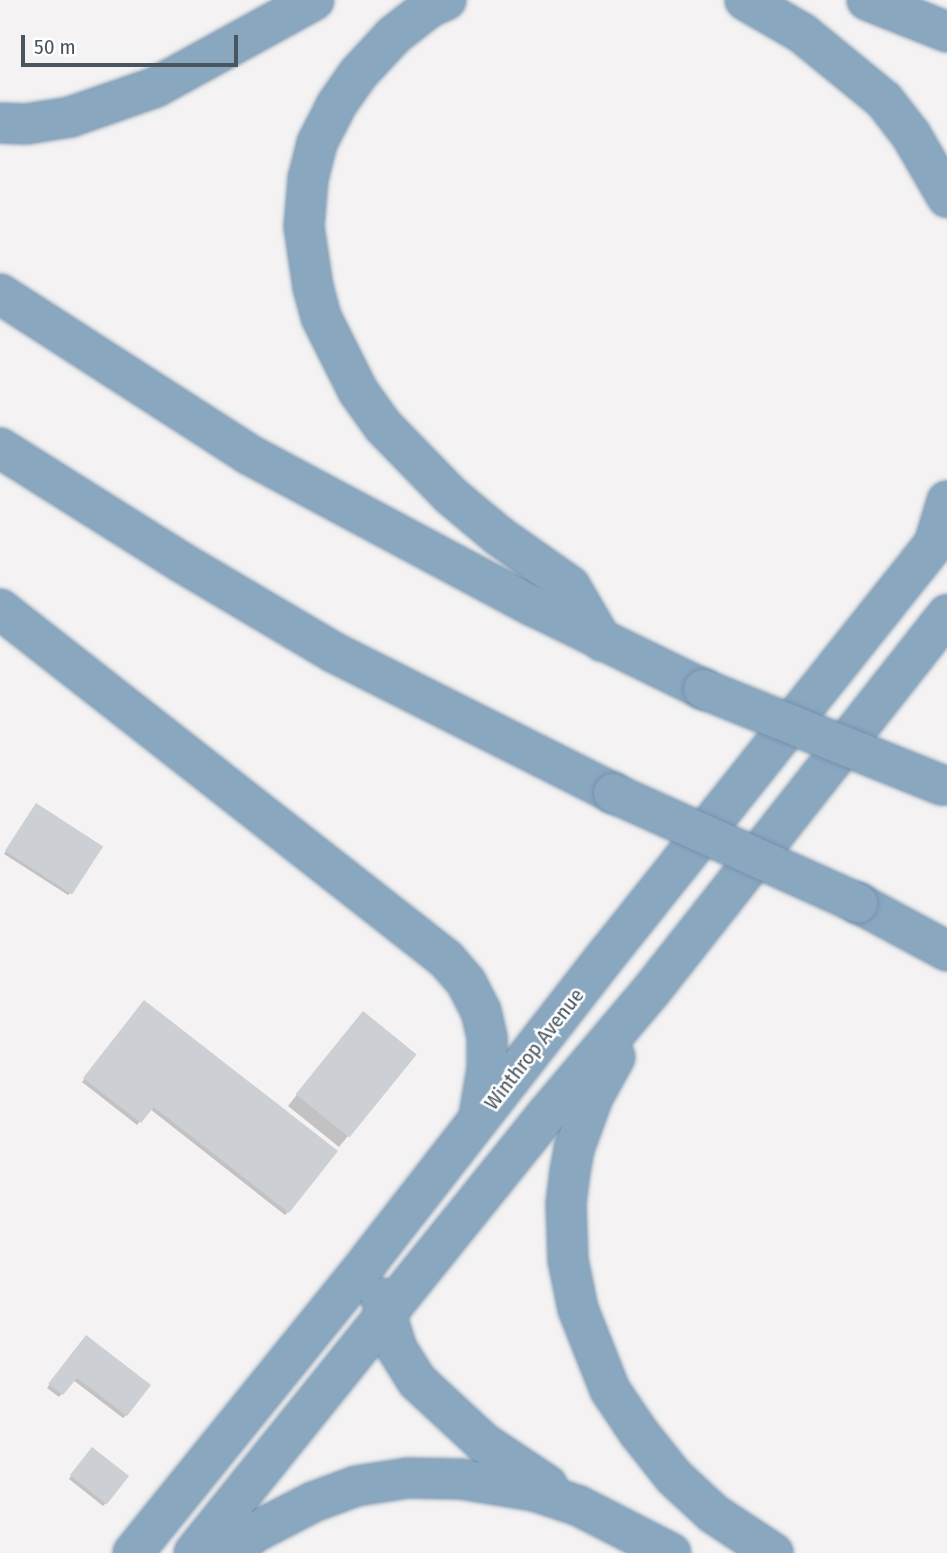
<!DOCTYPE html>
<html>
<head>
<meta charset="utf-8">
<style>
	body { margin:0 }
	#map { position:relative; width:947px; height:1553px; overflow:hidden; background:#f4f2f2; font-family:"Fira Sans Condensed",sans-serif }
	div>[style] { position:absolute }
	.shadow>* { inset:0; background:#0003 }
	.building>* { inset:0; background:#cccfd4; transform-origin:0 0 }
	.roads { filter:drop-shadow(0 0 2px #7592ac) drop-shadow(0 0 2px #7592ac) }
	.highway>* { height:38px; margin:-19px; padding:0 19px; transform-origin:19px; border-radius:19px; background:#8aa7c0 }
	.bridges { filter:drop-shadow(0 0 2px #7592ac) drop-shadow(0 0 2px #7592ac) }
	.highway-bridge>* { height:38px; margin:-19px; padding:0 19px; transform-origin:19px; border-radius:19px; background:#8aa7c0 }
	span { translate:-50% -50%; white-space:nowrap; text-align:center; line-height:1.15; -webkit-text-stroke:5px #fff; paint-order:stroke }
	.street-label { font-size:21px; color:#495660 }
	.scale { position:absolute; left:21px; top:35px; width:217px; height:32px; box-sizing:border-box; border:4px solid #495660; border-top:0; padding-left:9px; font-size:21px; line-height:24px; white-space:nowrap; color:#495660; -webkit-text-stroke:5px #fff; paint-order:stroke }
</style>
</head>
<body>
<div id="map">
	<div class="shadow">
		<i style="clip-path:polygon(34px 809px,71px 892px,68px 895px,4px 854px)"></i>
		<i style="clip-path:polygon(141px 1005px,288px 1212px,285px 1215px,150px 1109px,137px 1125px,82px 1082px)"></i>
		<i style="clip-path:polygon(353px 1024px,415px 1054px,339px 1147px,288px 1106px)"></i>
		<i style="clip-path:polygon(83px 1340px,126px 1415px,123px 1418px,73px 1380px,59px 1397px,47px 1388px)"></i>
		<i style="clip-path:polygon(90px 1452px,106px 1503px,103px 1506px,69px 1479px)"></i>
	</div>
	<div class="building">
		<i style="left:36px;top:803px;width:80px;height:57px;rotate:33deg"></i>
		<i style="clip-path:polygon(144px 1000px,338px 1151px,289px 1213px,154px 1107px,141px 1123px,83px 1078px)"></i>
		<i style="left:363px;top:1011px;width:69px;height:107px;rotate:39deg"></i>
		<i style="clip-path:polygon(86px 1335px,151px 1385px,127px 1416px,77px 1378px,63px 1395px,48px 1384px)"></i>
		<i style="left:92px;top:1447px;width:47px;height:36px;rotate:38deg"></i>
	</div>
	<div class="roads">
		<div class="highway">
			<i style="left:446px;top:0;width:17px;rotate:156deg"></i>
			<i style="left:430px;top:7px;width:46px;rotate:142.1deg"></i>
			<i style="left:394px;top:35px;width:53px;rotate:132.7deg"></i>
			<i style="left:358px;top:74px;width:39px;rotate:125deg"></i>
			<i style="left:336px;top:106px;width:42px;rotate:117.2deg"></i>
			<i style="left:317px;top:143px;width:36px;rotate:104deg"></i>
			<i style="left:308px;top:178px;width:49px;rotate:94.7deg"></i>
			<i style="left:304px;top:227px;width:61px;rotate:81.5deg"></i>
			<i style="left:313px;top:287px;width:31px;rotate:75deg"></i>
			<i style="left:321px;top:317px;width:83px;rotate:63.4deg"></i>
			<i style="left:358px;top:391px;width:43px;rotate:54.5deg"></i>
			<i style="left:383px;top:426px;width:96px;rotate:45.8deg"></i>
			<i style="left:450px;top:495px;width:64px;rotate:39.9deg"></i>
			<i style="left:499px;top:536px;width:87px;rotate:35.2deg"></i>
			<i style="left:570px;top:586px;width:64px;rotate:59.8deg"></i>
			<i style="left:745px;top:0;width:66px;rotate:30.1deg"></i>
			<i style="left:802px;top:33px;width:106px;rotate:39.3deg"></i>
			<i style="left:884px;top:100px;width:44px;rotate:52.4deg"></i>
			<i style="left:911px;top:135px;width:72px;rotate:59.9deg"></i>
			<i style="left:867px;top:0;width:86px;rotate:21.8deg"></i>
			<i style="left:0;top:123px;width:26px;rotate:2deg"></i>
			<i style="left:26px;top:124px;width:45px;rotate:-9deg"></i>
			<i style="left:70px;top:117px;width:91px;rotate:-19.2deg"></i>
			<i style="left:156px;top:87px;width:180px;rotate:-28.8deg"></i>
			<i style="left:0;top:294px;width:295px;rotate:32.8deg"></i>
			<i style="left:248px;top:454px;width:323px;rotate:28.1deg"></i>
			<i style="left:533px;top:606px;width:189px;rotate:26deg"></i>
			<i style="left:0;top:448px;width:214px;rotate:32.2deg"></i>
			<i style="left:181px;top:562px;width:179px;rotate:30.6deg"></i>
			<i style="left:335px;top:653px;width:311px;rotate:26.7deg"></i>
			<i style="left:0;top:609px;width:567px;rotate:38.12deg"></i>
			<i style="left:446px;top:959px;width:30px;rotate:49deg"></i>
			<i style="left:466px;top:982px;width:33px;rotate:63deg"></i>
			<i style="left:481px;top:1011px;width:28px;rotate:77deg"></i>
			<i style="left:487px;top:1038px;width:31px;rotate:90deg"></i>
			<i style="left:487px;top:1069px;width:48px;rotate:99.7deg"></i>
			<i style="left:858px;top:903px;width:101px;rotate:28.3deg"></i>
			<i style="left:615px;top:1057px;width:46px;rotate:118.8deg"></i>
			<i style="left:593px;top:1097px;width:55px;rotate:110.1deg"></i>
			<i style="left:574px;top:1149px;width:22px;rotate:100deg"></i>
			<i style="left:570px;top:1171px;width:32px;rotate:97deg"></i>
			<i style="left:566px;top:1203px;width:57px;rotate:88deg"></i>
			<i style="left:568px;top:1260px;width:50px;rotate:78.5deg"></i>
			<i style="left:578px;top:1309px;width:87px;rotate:68.4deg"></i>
			<i style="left:610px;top:1390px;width:52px;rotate:56deg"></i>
			<i style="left:639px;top:1433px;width:56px;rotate:51.5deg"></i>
			<i style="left:674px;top:1477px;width:54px;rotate:42.8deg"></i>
			<i style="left:714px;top:1514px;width:71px;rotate:33.5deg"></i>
			<i style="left:381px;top:1298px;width:53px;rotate:72.6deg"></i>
			<i style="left:397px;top:1349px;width:38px;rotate:58deg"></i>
			<i style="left:417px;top:1381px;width:91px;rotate:42.8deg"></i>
			<i style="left:484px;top:1443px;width:76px;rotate:33.7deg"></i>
			<i style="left:133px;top:1553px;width:378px;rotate:-51.1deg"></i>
			<i style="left:370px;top:1259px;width:390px;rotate:-52.1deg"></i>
			<i style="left:610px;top:951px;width:520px;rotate:-51.48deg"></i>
			<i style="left:934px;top:544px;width:45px;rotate:-73.2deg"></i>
			<i style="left:194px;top:1553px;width:563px;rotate:-51.2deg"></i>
			<i style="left:547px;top:1114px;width:161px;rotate:-49.8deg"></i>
			<i style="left:651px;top:991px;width:479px;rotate:-51.8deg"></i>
			<i style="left:230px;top:1553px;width:33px;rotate:-40deg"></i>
			<i style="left:255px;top:1532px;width:65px;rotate:-27.3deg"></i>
			<i style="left:313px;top:1502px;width:46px;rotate:-20.4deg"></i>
			<i style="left:356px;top:1486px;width:52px;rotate:-8.9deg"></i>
			<i style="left:407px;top:1478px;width:54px;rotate:1.1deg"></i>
			<i style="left:461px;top:1479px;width:74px;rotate:9.3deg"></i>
			<i style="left:534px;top:1491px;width:47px;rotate:18.4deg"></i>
			<i style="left:579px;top:1506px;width:103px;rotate:27.1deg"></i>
		</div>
	</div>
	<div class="bridges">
		<div class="highway-bridge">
			<i style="left:703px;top:689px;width:258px;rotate:21.9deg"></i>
			<i style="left:613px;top:793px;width:269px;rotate:24.2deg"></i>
		</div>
	</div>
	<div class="street-label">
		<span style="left:534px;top:1049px;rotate:-52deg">Winthrop Avenue</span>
	</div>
	<div class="scale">50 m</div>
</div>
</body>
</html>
